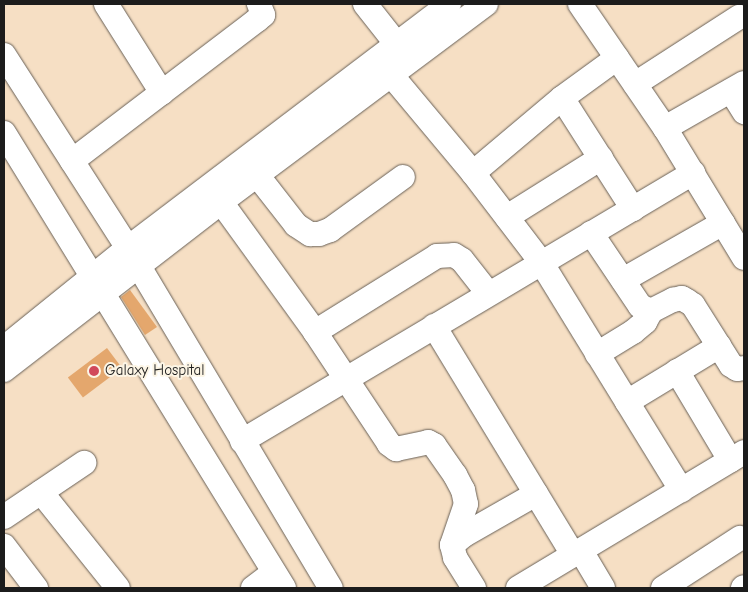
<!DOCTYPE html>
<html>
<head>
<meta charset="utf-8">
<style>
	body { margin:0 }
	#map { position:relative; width:748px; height:592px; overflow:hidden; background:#f6dfc4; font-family:"Comic Neue",sans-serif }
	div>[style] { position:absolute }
	.building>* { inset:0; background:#e4a76d; transform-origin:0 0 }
	.roads { filter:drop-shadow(0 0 1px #686057) drop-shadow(0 0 1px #686057) }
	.minor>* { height:24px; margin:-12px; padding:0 12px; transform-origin:12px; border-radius:12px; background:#fff }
	.dots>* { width:14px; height:14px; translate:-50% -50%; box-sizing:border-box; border:2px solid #fcf5e5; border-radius:50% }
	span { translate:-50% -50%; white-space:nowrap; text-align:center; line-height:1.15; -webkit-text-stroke:4px #fcf5e5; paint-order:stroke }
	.poi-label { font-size:15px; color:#1c1c1c }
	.left { translate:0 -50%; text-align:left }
	.frame { position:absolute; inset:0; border:5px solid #1c1c1c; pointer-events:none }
</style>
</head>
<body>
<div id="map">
	<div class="building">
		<i style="clip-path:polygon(130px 290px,157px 327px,145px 335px,121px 297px)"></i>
		<i style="left:107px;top:348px;width:25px;height:49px;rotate:53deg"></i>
	</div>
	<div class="roads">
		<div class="minor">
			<i style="left:106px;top:4px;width:105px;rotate:57.8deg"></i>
			<i style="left:365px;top:4px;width:66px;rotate:51.7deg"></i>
			<i style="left:580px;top:4px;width:150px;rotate:55.6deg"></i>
			<i style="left:665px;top:128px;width:152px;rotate:58.7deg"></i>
			<i style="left:4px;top:55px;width:229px;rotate:57.3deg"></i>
			<i style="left:128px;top:248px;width:396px;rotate:59.2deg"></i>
			<i style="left:382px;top:64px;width:142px;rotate:50.1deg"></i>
			<i style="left:473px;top:173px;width:112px;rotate:52.6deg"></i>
			<i style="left:541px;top:262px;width:268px;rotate:58.4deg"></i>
			<i style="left:635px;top:84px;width:124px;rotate:-32.8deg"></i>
			<i style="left:731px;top:91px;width:25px;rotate:58deg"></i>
			<i style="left:562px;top:98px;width:132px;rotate:57.4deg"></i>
			<i style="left:665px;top:128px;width:91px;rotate:-29.7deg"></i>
			<i style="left:4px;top:133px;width:534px;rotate:58.39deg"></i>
			<i style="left:72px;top:161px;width:233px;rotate:-37.3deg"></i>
			<i style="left:257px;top:20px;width:8px;rotate:-40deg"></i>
			<i style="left:263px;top:15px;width:12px;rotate:-110deg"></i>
			<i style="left:473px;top:173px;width:116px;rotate:-40.1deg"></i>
			<i style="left:562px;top:98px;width:68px;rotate:-36deg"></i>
			<i style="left:257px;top:175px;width:63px;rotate:52deg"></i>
			<i style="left:296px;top:225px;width:17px;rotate:33deg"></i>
			<i style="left:310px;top:234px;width:9px"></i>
			<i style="left:319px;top:234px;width:12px;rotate:-20deg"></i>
			<i style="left:330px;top:230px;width:90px;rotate:-36deg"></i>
			<i style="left:221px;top:202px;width:160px;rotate:54.1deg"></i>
			<i style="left:315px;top:332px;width:134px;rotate:56.5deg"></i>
			<i style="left:389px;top:444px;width:9px;rotate:36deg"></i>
			<i style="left:396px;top:449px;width:33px;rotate:-12deg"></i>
			<i style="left:428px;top:442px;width:7px;rotate:27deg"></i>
			<i style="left:434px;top:445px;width:37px;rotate:55deg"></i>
			<i style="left:455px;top:475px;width:17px;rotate:62deg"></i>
			<i style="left:463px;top:490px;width:14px;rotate:78deg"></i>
			<i style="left:466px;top:504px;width:43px;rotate:108.9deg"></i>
			<i style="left:507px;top:217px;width:111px;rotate:-32.1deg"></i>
			<i style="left:591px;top:233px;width:88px;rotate:56.1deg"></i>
			<i style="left:640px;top:306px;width:12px;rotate:24deg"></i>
			<i style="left:651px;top:311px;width:25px;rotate:-27deg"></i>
			<i style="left:673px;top:300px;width:9px;rotate:-13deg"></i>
			<i style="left:682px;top:298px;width:6px;rotate:31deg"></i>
			<i style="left:687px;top:301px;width:7px;rotate:34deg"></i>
			<i style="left:693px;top:305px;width:71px;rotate:57.7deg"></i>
			<i style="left:731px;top:365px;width:7px;rotate:34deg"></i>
			<i style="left:737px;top:369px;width:7px;rotate:-8deg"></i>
			<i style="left:623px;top:280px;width:115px;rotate:-29.7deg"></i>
			<i style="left:434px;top:326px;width:268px;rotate:58.7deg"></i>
			<i style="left:315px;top:332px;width:144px;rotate:-31.9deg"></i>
			<i style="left:437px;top:256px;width:17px;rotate:-3deg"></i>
			<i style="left:454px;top:255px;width:9px;rotate:32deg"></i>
			<i style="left:462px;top:260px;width:42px;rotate:51.8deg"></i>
			<i style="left:4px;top:348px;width:159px;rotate:-38.9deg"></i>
			<i style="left:128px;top:248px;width:403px;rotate:-37.2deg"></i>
			<i style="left:597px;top:354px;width:42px;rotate:-31.4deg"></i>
			<i style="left:633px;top:332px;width:16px;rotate:-40deg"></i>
			<i style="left:645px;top:322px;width:13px;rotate:-61deg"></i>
			<i style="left:4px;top:370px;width:274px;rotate:-37.7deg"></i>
			<i style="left:221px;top:202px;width:331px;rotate:-36.8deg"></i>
			<i style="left:677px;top:371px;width:104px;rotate:59.2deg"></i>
			<i style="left:627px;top:402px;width:108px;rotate:-31.3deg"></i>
			<i style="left:242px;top:441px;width:525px;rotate:-30.72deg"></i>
			<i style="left:41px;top:492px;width:123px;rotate:51.3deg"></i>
			<i style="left:4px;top:517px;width:97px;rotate:-34deg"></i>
			<i style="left:4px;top:546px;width:53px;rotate:52.7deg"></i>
			<i style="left:581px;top:551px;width:43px;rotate:59.3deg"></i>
			<i style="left:253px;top:588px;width:26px;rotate:-37deg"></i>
			<i style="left:474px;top:588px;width:36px;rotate:-122deg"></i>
			<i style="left:455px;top:557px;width:12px;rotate:-104deg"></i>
			<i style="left:452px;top:545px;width:16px;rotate:-40deg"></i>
			<i style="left:464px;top:535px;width:83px;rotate:-29.7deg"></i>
			<i style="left:518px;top:588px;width:264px;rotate:-31deg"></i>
			<i style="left:663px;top:588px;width:92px;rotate:-33deg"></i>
			<i style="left:743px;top:588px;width:1px;rotate:-45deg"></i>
		</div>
	</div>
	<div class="dots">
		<i style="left:94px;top:371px;background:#d1495b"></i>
	</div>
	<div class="poi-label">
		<span class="left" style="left:105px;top:371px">Galaxy Hospital</span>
	</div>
	<div class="frame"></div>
</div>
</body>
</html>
